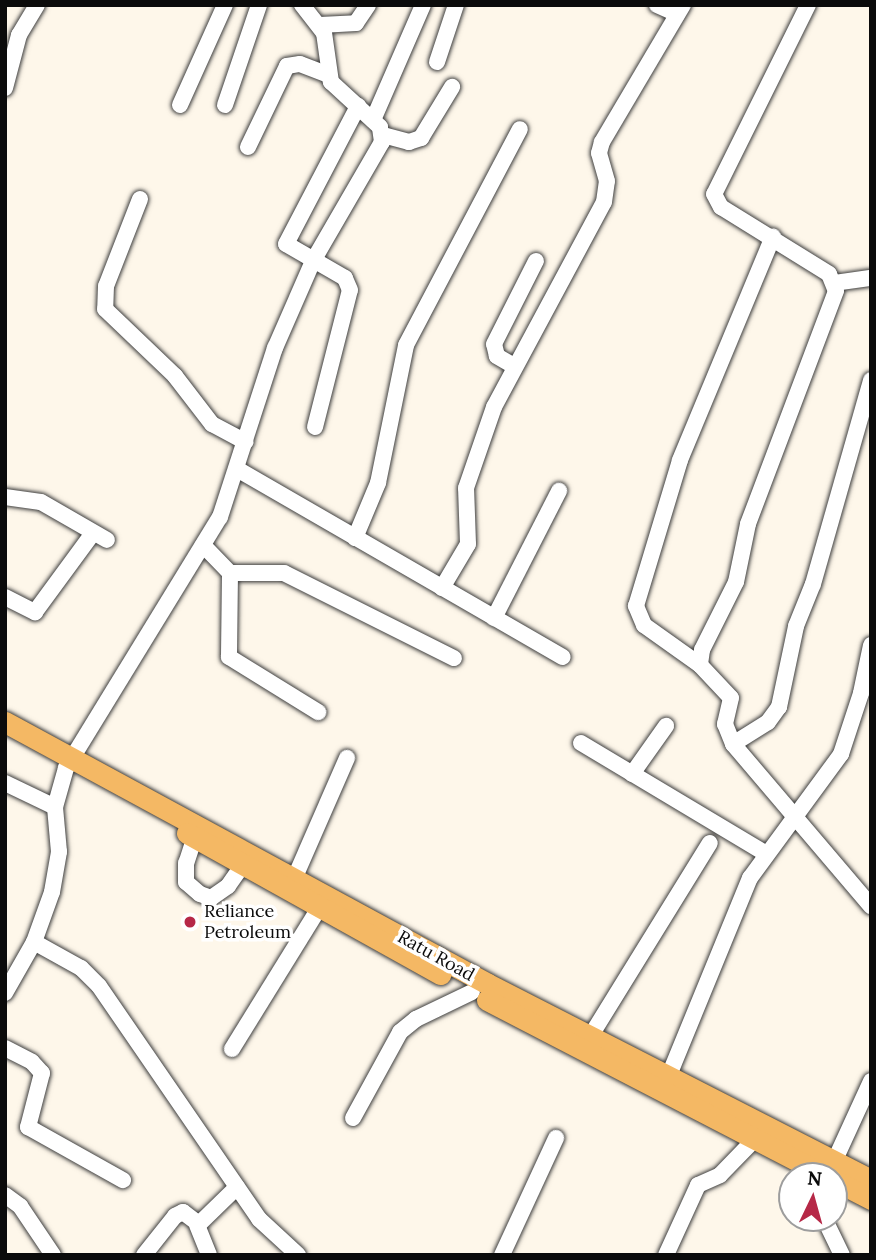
<!DOCTYPE html>
<html>
<head>
<meta charset="utf-8">
<style>
	body { margin:0 }
	#map { position:relative; width:876px; height:1260px; overflow:hidden; background:#fef7ea; font-family:Lora,serif }
	div>[style] { position:absolute }
	.roads { filter:drop-shadow(0 0 2px #3e3e3e) drop-shadow(0 0 2px #3e3e3e) }
	.minor>* { height:16px; margin:-8px; padding:0 8px; transform-origin:8px; border-radius:8px; background:#fff }
	.major>* { height:21px; margin:-10.5px; padding:0 10.5px; transform-origin:10.5px; border-radius:10.5px; background:#f4b864 }
	.dots>* { width:19px; height:19px; translate:-50% -50%; box-sizing:border-box; border:4px solid #fff; border-radius:50% }
	span { translate:-50% -50%; white-space:nowrap; text-align:center; line-height:1.15; -webkit-text-stroke:7px #fff; paint-order:stroke }
	.poi-label { font-size:18px; color:#0b0b0b }
	.left { translate:0 -50%; text-align:left }
	.street-label { font-size:18px; color:#0b0b0b }
	.frame { position:absolute; inset:0; border:7px solid #0b0b0b; pointer-events:none }
	.north { position:absolute; left:778px; top:1162px; width:70px; height:70px; box-sizing:border-box; background:#fff; border:2px solid #9d9d9d; border-radius:50%; rotate:5deg; font-size:19px; font-weight:700; line-height:28px; text-align:center; color:#0b0b0b }
	.north::after { content:''; display:block; margin:auto; width:24px; height:32px; background:#b62847; clip-path:polygon(50% 0,100% 100%,50% 72%,0 100%) }
</style>
</head>
<body>
<div id="map">
	<div class="roads">
		<div class="minor">
			<i style="left:657px;top:5px;width:22px;rotate:24deg"></i>
			<i style="left:808px;top:5px;width:211px;rotate:116.4deg"></i>
			<i style="left:714px;top:194px;width:15px;rotate:62deg"></i>
			<i style="left:721px;top:207px;width:127px;rotate:31.8deg"></i>
			<i style="left:829px;top:274px;width:18px;rotate:68deg"></i>
			<i style="left:836px;top:291px;width:249px;rotate:110.7deg"></i>
			<i style="left:748px;top:524px;width:59px;rotate:101.7deg"></i>
			<i style="left:736px;top:582px;width:76px;rotate:116.6deg"></i>
			<i style="left:702px;top:650px;width:15px;rotate:98deg"></i>
			<i style="left:700px;top:665px;width:45px;rotate:46.8deg"></i>
			<i style="left:731px;top:698px;width:27px;rotate:103deg"></i>
			<i style="left:725px;top:724px;width:22px;rotate:68deg"></i>
			<i style="left:733px;top:744px;width:213px;rotate:49.6deg"></i>
			<i style="left:320px;top:25px;width:36px;rotate:-3deg"></i>
			<i style="left:356px;top:23px;width:22px;rotate:-56deg"></i>
			<i style="left:437px;top:62px;width:60px;rotate:-71.6deg"></i>
			<i style="left:5px;top:88px;width:55px;rotate:-75.2deg"></i>
			<i style="left:19px;top:35px;width:35px;rotate:-59deg"></i>
			<i style="left:180px;top:105px;width:110px;rotate:-65.8deg"></i>
			<i style="left:225px;top:105px;width:106px;rotate:-71.2deg"></i>
			<i style="left:373px;top:120px;width:125px;rotate:-66.5deg"></i>
			<i style="left:383px;top:135px;width:27px;rotate:15deg"></i>
			<i style="left:409px;top:142px;width:13px;rotate:-18deg"></i>
			<i style="left:421px;top:138px;width:60px;rotate:-58.7deg"></i>
			<i style="left:248px;top:147px;width:90px;rotate:-64.3deg"></i>
			<i style="left:287px;top:66px;width:13px;rotate:-9deg"></i>
			<i style="left:300px;top:64px;width:30px;rotate:21deg"></i>
			<i style="left:140px;top:199px;width:93px;rotate:111.3deg"></i>
			<i style="left:106px;top:286px;width:23px;rotate:92deg"></i>
			<i style="left:105px;top:309px;width:97px;rotate:43.7deg"></i>
			<i style="left:175px;top:376px;width:61px;rotate:52.4deg"></i>
			<i style="left:212px;top:424px;width:38px;rotate:28deg"></i>
			<i style="left:834px;top:283px;width:37px;rotate:-8deg"></i>
			<i style="left:514px;top:366px;width:20px;rotate:-150deg"></i>
			<i style="left:497px;top:356px;width:12px;rotate:-104deg"></i>
			<i style="left:494px;top:344px;width:93px;rotate:-63.2deg"></i>
			<i style="left:315px;top:427px;width:141px;rotate:-75.7deg"></i>
			<i style="left:350px;top:290px;width:13px;rotate:-113deg"></i>
			<i style="left:345px;top:278px;width:68px;rotate:-150deg"></i>
			<i style="left:286px;top:244px;width:156px;rotate:-62.4deg"></i>
			<i style="left:237px;top:469px;width:376px;rotate:30deg"></i>
			<i style="left:5px;top:497px;width:36px;rotate:8deg"></i>
			<i style="left:41px;top:502px;width:76px;rotate:29.9deg"></i>
			<i style="left:355px;top:538px;width:60px;rotate:-67.3deg"></i>
			<i style="left:378px;top:483px;width:141px;rotate:-78.5deg"></i>
			<i style="left:406px;top:345px;width:244px;rotate:-62.2deg"></i>
			<i style="left:203px;top:545px;width:39px;rotate:46deg"></i>
			<i style="left:230px;top:573px;width:54px"></i>
			<i style="left:284px;top:573px;width:190px;rotate:26.6deg"></i>
			<i style="left:230px;top:573px;width:84px;rotate:90.7deg"></i>
			<i style="left:229px;top:657px;width:105px;rotate:31.7deg"></i>
			<i style="left:442px;top:588px;width:51px;rotate:-59.4deg"></i>
			<i style="left:468px;top:544px;width:56px;rotate:-92deg"></i>
			<i style="left:466px;top:488px;width:86px;rotate:-70.9deg"></i>
			<i style="left:494px;top:407px;width:233px;rotate:-61.8deg"></i>
			<i style="left:604px;top:202px;width:21px;rotate:-82deg"></i>
			<i style="left:607px;top:181px;width:29px;rotate:-106deg"></i>
			<i style="left:599px;top:153px;width:11px;rotate:-75deg"></i>
			<i style="left:602px;top:142px;width:159px;rotate:-59.4deg"></i>
			<i style="left:5px;top:597px;width:34px;rotate:27deg"></i>
			<i style="left:35px;top:612px;width:98px;rotate:-53.7deg"></i>
			<i style="left:494px;top:618px;width:143px;rotate:-62.9deg"></i>
			<i style="left:700px;top:665px;width:69px;rotate:-144.5deg"></i>
			<i style="left:644px;top:625px;width:21px;rotate:-113deg"></i>
			<i style="left:636px;top:606px;width:152px;rotate:-73.2deg"></i>
			<i style="left:680px;top:460px;width:242px;rotate:-67.4deg"></i>
			<i style="left:581px;top:743px;width:214px;rotate:30.9deg"></i>
			<i style="left:733px;top:744px;width:41px;rotate:-32.2deg"></i>
			<i style="left:768px;top:722px;width:19px;rotate:-54deg"></i>
			<i style="left:779px;top:707px;width:83px;rotate:-78.1deg"></i>
			<i style="left:796px;top:626px;width:45px;rotate:-68deg"></i>
			<i style="left:813px;top:584px;width:212px;rotate:-74.1deg"></i>
			<i style="left:632px;top:774px;width:59px;rotate:-54.7deg"></i>
			<i style="left:5px;top:783px;width:55px;rotate:25.6deg"></i>
			<i style="left:198px;top:827px;width:38px;rotate:108deg"></i>
			<i style="left:186px;top:863px;width:19px;rotate:90deg"></i>
			<i style="left:186px;top:882px;width:18px;rotate:41deg"></i>
			<i style="left:200px;top:894px;width:12px;rotate:20deg"></i>
			<i style="left:211px;top:898px;width:21px;rotate:-35deg"></i>
			<i style="left:228px;top:886px;width:35px;rotate:-55deg"></i>
			<i style="left:295px;top:877px;width:130px;rotate:-66.4deg"></i>
			<i style="left:34px;top:942px;width:54px;rotate:29deg"></i>
			<i style="left:81px;top:968px;width:25px;rotate:45deg"></i>
			<i style="left:99px;top:986px;width:283px;rotate:55.5deg"></i>
			<i style="left:259px;top:1219px;width:53px;rotate:42.7deg"></i>
			<i style="left:5px;top:993px;width:59px;rotate:-60.4deg"></i>
			<i style="left:34px;top:942px;width:53px;rotate:-70.2deg"></i>
			<i style="left:52px;top:892px;width:41px;rotate:-80.1deg"></i>
			<i style="left:59px;top:852px;width:45px;rotate:-95.1deg"></i>
			<i style="left:55px;top:807px;width:41px;rotate:-74.2deg"></i>
			<i style="left:66px;top:768px;width:294px;rotate:-58.5deg"></i>
			<i style="left:220px;top:517px;width:178px;rotate:-72deg"></i>
			<i style="left:275px;top:348px;width:95px;rotate:-66.4deg"></i>
			<i style="left:313px;top:261px;width:138px;rotate:-59.9deg"></i>
			<i style="left:382px;top:142px;width:15px;rotate:-98deg"></i>
			<i style="left:380px;top:127px;width:67px;rotate:-137.4deg"></i>
			<i style="left:331px;top:82px;width:49px;rotate:-98.1deg"></i>
			<i style="left:324px;top:33px;width:36px;rotate:-128deg"></i>
			<i style="left:590px;top:1037px;width:228px;rotate:-58.3deg"></i>
			<i style="left:5px;top:1048px;width:30px;rotate:27deg"></i>
			<i style="left:32px;top:1062px;width:15px;rotate:48deg"></i>
			<i style="left:42px;top:1073px;width:56px;rotate:104.5deg"></i>
			<i style="left:28px;top:1127px;width:109px;rotate:29.2deg"></i>
			<i style="left:232px;top:1049px;width:166px;rotate:-58.3deg"></i>
			<i style="left:665px;top:1085px;width:224px;rotate:-67.7deg"></i>
			<i style="left:750px;top:878px;width:154px;rotate:-53.7deg"></i>
			<i style="left:841px;top:754px;width:64px;rotate:-71.8deg"></i>
			<i style="left:861px;top:693px;width:49px;rotate:-78.2deg"></i>
			<i style="left:353px;top:1118px;width:98px;rotate:-61.3deg"></i>
			<i style="left:400px;top:1032px;width:21px;rotate:-39deg"></i>
			<i style="left:416px;top:1019px;width:62px;rotate:-25.7deg"></i>
			<i style="left:834px;top:1162px;width:89px;rotate:-65.4deg"></i>
			<i style="left:5px;top:1195px;width:19px;rotate:36deg"></i>
			<i style="left:20px;top:1206px;width:59px;rotate:56deg"></i>
			<i style="left:824px;top:1218px;width:41px;rotate:64.1deg"></i>
			<i style="left:197px;top:1225px;width:32px;rotate:68deg"></i>
			<i style="left:144px;top:1255px;width:50px;rotate:-51.5deg"></i>
			<i style="left:175px;top:1216px;width:9px;rotate:-27deg"></i>
			<i style="left:183px;top:1212px;width:20px;rotate:37deg"></i>
			<i style="left:199px;top:1224px;width:53px;rotate:-44.2deg"></i>
			<i style="left:502px;top:1255px;width:129px;rotate:-65.2deg"></i>
			<i style="left:666px;top:1255px;width:77px;rotate:-65.4deg"></i>
			<i style="left:698px;top:1185px;width:24px;rotate:-24deg"></i>
			<i style="left:720px;top:1175px;width:50px;rotate:-45.8deg"></i>
		</div>
		<div class="major">
			<i style="left:5px;top:722px;width:549px;rotate:28.48deg"></i>
			<i style="left:488px;top:984px;width:430px;rotate:27.1deg"></i>
			<i style="left:187px;top:833px;width:290px;rotate:29.1deg"></i>
			<i style="left:487px;top:1000px;width:382px;rotate:27.4deg"></i>
			<i style="left:834px;top:1180px;width:42px;rotate:27.2deg"></i>
		</div>
	</div>
	<div class="dots">
		<i style="left:190px;top:922px;background:#b62847"></i>
	</div>
	<div class="poi-label">
		<span class="left" style="left:204px;top:922px">Reliance<br>Petroleum</span>
	</div>
	<div class="street-label">
		<span style="left:436px;top:956px;rotate:29deg">Ratu Road</span>
	</div>
	<div class="frame"></div>
	<div class="north">N</div>
</div>
</body>
</html>
